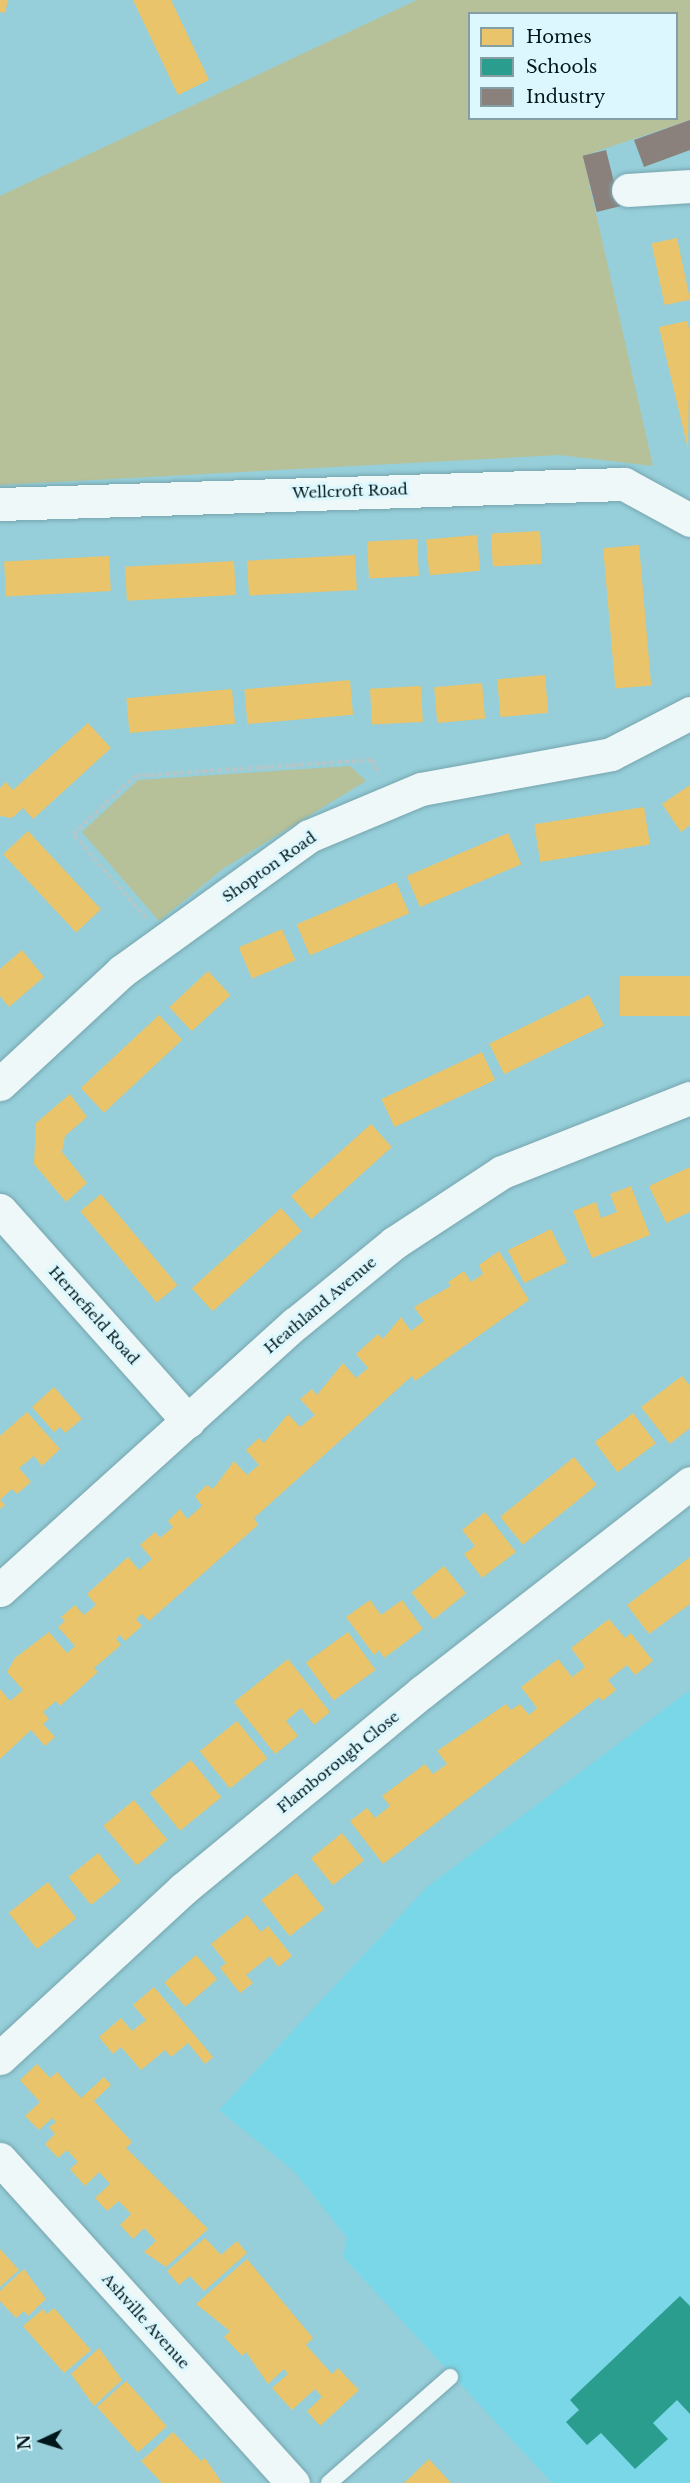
<!DOCTYPE html>
<html>
<head>
<meta charset="utf-8">
<style>
	body { margin:0 }
	#map { position:relative; width:690px; height:2483px; overflow:hidden; background:#96cfda; font-family:"Libre Baskerville",serif }
	div>[style] { position:absolute }
	.built>* { inset:0; background:#7ad7e8 }
	.green>* { inset:0; background:#b6c199 }
	.homes>* { inset:0; background:#e9c46a; transform-origin:0 0 }
	.schools>* { inset:0; background:#2a9d8f }
	.industry>* { inset:0; background:#8a817c; transform-origin:0 0 }
	.path>* { height:4px; margin-top:-2px; transform-origin:0; background:repeating-linear-gradient(90deg,#b5c6c8 0 4.5px,transparent 0 7.5px) }
	.roads { filter:drop-shadow(0 0 2px #76a5ae) drop-shadow(0 0 2px #76a5ae) }
	.service>* { height:16px; margin:-8px; padding:0 8px; transform-origin:8px; border-radius:8px; background:#eff8f9 }
	.minor>* { height:33px; margin:-16.5px; padding:0 16.5px; transform-origin:16.5px; border-radius:16.5px; background:#eff8f9 }
	.tertiary>* { height:33px; margin:-16.5px; padding:0 16.5px; transform-origin:16.5px; border-radius:16.5px; background:#eff8f9 }
	span { translate:-50% -50%; white-space:nowrap; text-align:center; line-height:1.15; -webkit-text-stroke:6px #dcf8fe; paint-order:stroke }
	.street-label { font-size:15px; color:#01161a }
	.legend { position:absolute; left:468px; top:12px; width:210px; height:108px; box-sizing:border-box; background:#dcf8fe; border:2px solid #849ea3; margin:0; padding:8px 10px; list-style:none; font-size:18px; color:#01161a }
	.legend li { display:flex; align-items:center; gap:12px; height:30px }
	.legend b { width:30px; border:2px solid #849ea3 }
	.north { position:absolute; left:12px; top:2411px; width:60px; height:60px; -webkit-text-stroke:4px #dcf8fe; paint-order:stroke; rotate:266deg; font-size:16px; font-weight:700; line-height:24px; text-align:center; color:#01161a }
	.north::after { content:''; display:block; margin:auto; width:21px; height:27px; background:#01161a; clip-path:polygon(50% 0,100% 100%,50% 72%,0 100%) }
</style>
</head>
<body>
<div id="map">
	<div class="built">
		<i style="clip-path:polygon(690px 1690px,690px 2483px,552px 2483px,343px 2257px,347px 2238px,294px 2171px,219px 2110px,427px 1887px)"></i>
	</div>
	<div class="green">
		<i style="clip-path:polygon(evenodd,417px 0,690px 0,690px 120px,583px 156px,653px 466px,559px 455px,0 485px,0 196px,417px 0,470px 14px,676px 14px,676px 118px,470px 118px,470px 14px)"></i>
		<i style="clip-path:polygon(350px 766px,366px 781px,224px 868px,159px 921px,82px 832px,138px 780px)"></i>
	</div>
	<div class="homes">
		<i style="clip-path:polygon(0 0,8px 0,5px 13px,0 12px)"></i>
		<i style="clip-path:polygon(133px 0,171px 0,209px 80px,178px 95px)"></i>
		<i style="left:677px;top:238px;width:63px;height:26px;rotate:78deg"></i>
		<i style="clip-path:polygon(687px 321px,690px 332px,688px 449px,659px 327px)"></i>
		<i style="left:540px;top:531px;width:33px;height:49px;rotate:87deg"></i>
		<i style="left:477px;top:535px;width:36px;height:51px;rotate:85deg"></i>
		<i style="left:417px;top:539px;width:37px;height:50px;rotate:87deg"></i>
		<i style="left:639px;top:545px;width:141px;height:36px;rotate:85deg"></i>
		<i style="left:355px;top:555px;width:35px;height:108px;rotate:87deg"></i>
		<i style="left:109px;top:556px;width:35px;height:105px;rotate:87deg"></i>
		<i style="left:234px;top:561px;width:34px;height:109px;rotate:87deg"></i>
		<i style="left:545px;top:675px;width:38px;height:48px;rotate:85deg"></i>
		<i style="left:350px;top:680px;width:35px;height:106px;rotate:85deg"></i>
		<i style="left:482px;top:683px;width:36px;height:48px;rotate:85deg"></i>
		<i style="left:421px;top:686px;width:36px;height:51px;rotate:87deg"></i>
		<i style="left:232px;top:689px;width:35px;height:106px;rotate:85deg"></i>
		<i style="clip-path:polygon(88px 723px,111px 748px,33px 819px,23px 808px,12px 818px,0 816px,0 788px,6px 782px,13px 790px)"></i>
		<i style="clip-path:polygon(690px 785px,690px 825px,681px 832px,662px 804px)"></i>
		<i style="left:644px;top:807px;width:38px;height:111px;rotate:81deg"></i>
		<i style="left:28px;top:831px;width:107px;height:34px;rotate:47deg"></i>
		<i style="left:508px;top:833px;width:34px;height:110px;rotate:67deg"></i>
		<i style="left:396px;top:882px;width:34px;height:108px;rotate:67deg"></i>
		<i style="left:282px;top:929px;width:34px;height:47px;rotate:67deg"></i>
		<i style="clip-path:polygon(22px 950px,44px 977px,9px 1007px,0 996px,0 969px)"></i>
		<i style="left:208px;top:971px;width:33px;height:53px;rotate:47deg"></i>
		<i style="left:690px;top:976px;width:40px;height:70px;rotate:90deg"></i>
		<i style="left:589px;top:995px;width:34px;height:111px;rotate:64deg"></i>
		<i style="left:159px;top:1015px;width:34px;height:107px;rotate:47deg"></i>
		<i style="left:482px;top:1052px;width:31px;height:111px;rotate:65deg"></i>
		<i style="clip-path:polygon(70px 1094px,87px 1117px,65px 1136px,62px 1152px,87px 1183px,66px 1202px,34px 1164px,36px 1123px)"></i>
		<i style="left:371px;top:1124px;width:31px;height:108px;rotate:48deg"></i>
		<i style="clip-path:polygon(690px 1167px,690px 1212px,666px 1223px,649px 1186px)"></i>
		<i style="clip-path:polygon(631px 1186px,650px 1235px,592px 1258px,573px 1211px,596px 1202px,601px 1218px,617px 1212px,610px 1194px)"></i>
		<i style="left:101px;top:1194px;width:119px;height:27px;rotate:50deg"></i>
		<i style="left:281px;top:1208px;width:31px;height:120px;rotate:48deg"></i>
		<i style="left:551px;top:1229px;width:37px;height:48px;rotate:64deg"></i>
		<i style="clip-path:polygon(499px 1251px,529px 1300px,415px 1381px,412px 1376px,254px 1518px,258px 1525px,149px 1621px,142px 1614px,136px 1619px,142px 1626px,125px 1641px,120px 1635px,116px 1639px,121px 1645px,94px 1668px,98px 1672px,60px 1706px,56px 1701px,43px 1712px,49px 1719px,43px 1724px,55px 1737px,45px 1746px,31px 1730px,0 1759px,0 1689px,10px 1701px,23px 1690px,7px 1672px,15px 1658px,49px 1632px,67px 1653px,75px 1646px,58px 1627px,65px 1621px,61px 1617px,75px 1605px,84px 1615px,96px 1605px,87px 1594px,128px 1557px,139px 1570px,152px 1559px,140px 1545px,155px 1532px,160px 1538px,173px 1527px,168px 1521px,180px 1509px,187px 1519px,202px 1506px,195px 1496px,207px 1485px,213px 1489px,234px 1461px,247px 1475px,259px 1465px,246px 1450px,259px 1438px,264px 1443px,288px 1414px,300px 1427px,315px 1415px,300px 1399px,312px 1389px,317px 1395px,343px 1363px,356px 1378px,368px 1368px,356px 1354px,378px 1334px,383px 1339px,401px 1317px,411px 1331px,424px 1321px,414px 1307px,451px 1286px,448px 1282px,464px 1271px,471px 1282px,483px 1274px,479px 1265px)"></i>
		<i style="clip-path:polygon(682px 1376px,690px 1386px,690px 1428px,670px 1444px,641px 1407px)"></i>
		<i style="clip-path:polygon(54px 1387px,82px 1419px,65px 1433px,60px 1427px,54px 1432px,32px 1407px)"></i>
		<i style="clip-path:polygon(27px 1412px,60px 1449px,42px 1466px,34px 1456px,19px 1468px,31px 1482px,17px 1494px,12px 1489px,0 1500px,5px 1505px,0 1509px,0 1436px)"></i>
		<i style="left:633px;top:1413px;width:38px;height:48px;rotate:53deg"></i>
		<i style="left:574px;top:1457px;width:36px;height:95px;rotate:51deg"></i>
		<i style="clip-path:polygon(485px 1512px,516px 1552px,482px 1578px,464px 1554px,475px 1546px,462px 1530px)"></i>
		<i style="clip-path:polygon(690px 1557px,690px 1604px,649px 1634px,627px 1605px)"></i>
		<i style="left:444px;top:1566px;width:35px;height:42px;rotate:51deg"></i>
		<i style="clip-path:polygon(370px 1600px,381px 1615px,402px 1600px,423px 1629px,384px 1658px,379px 1650px,374px 1655px,346px 1617px)"></i>
		<i style="clip-path:polygon(609px 1619px,625px 1638px,631px 1633px,653px 1661px,635px 1675px,627px 1665px,608px 1680px,616px 1690px,602px 1701px,599px 1697px,383px 1864px,350px 1821px,367px 1808px,375px 1818px,390px 1806px,382px 1796px,425px 1764px,433px 1774px,447px 1764px,437px 1751px,506px 1704px,511px 1710px,520px 1704px,529px 1715px,537px 1708px,521px 1687px,558px 1659px,572px 1677px,585px 1667px,571px 1648px)"></i>
		<i style="left:348px;top:1632px;width:47px;height:52px;rotate:54deg"></i>
		<i style="clip-path:polygon(288px 1659px,330px 1712px,314px 1725px,301px 1708px,286px 1721px,298px 1736px,275px 1754px,234px 1702px)"></i>
		<i style="left:237px;top:1721px;width:48px;height:48px;rotate:51deg"></i>
		<i style="left:191px;top:1760px;width:48px;height:53px;rotate:51deg"></i>
		<i style="left:134px;top:1800px;width:52px;height:40px;rotate:50deg"></i>
		<i style="left:342px;top:1833px;width:35px;height:40px;rotate:51deg"></i>
		<i style="left:98px;top:1853px;width:36px;height:38px;rotate:51deg"></i>
		<i style="left:296px;top:1873px;width:46px;height:44px;rotate:52deg"></i>
		<i style="left:48px;top:1882px;width:46px;height:50px;rotate:52deg"></i>
		<i style="clip-path:polygon(247px 1915px,261px 1932px,268px 1926px,292px 1956px,278px 1967px,270px 1956px,246px 1975px,253px 1983px,240px 1993px,220px 1968px,226px 1963px,211px 1944px)"></i>
		<i style="left:196px;top:1955px;width:32px;height:42px;rotate:49deg"></i>
		<i style="clip-path:polygon(154px 1987px,213px 2057px,205px 2064px,188px 2043px,171px 2057px,165px 2050px,141px 2070px,121px 2047px,113px 2054px,99px 2037px,121px 2018px,132px 2031px,146px 2020px,133px 2005px)"></i>
		<i style="clip-path:polygon(37px 2064px,50px 2078px,57px 2072px,81px 2098px,104px 2077px,111px 2085px,94px 2101px,132px 2142px,126px 2148px,208px 2229px,166px 2267px,144px 2252px,156px 2241px,144px 2228px,133px 2239px,120px 2225px,131px 2214px,119px 2201px,107px 2211px,95px 2198px,110px 2184px,99px 2172px,85px 2186px,70px 2169px,78px 2162px,67px 2150px,58px 2158px,45px 2144px,55px 2134px,49px 2127px,56px 2122px,52px 2118px,39px 2130px,25px 2116px,40px 2102px,20px 2080px)"></i>
		<i style="clip-path:polygon(205px 2238px,221px 2255px,237px 2241px,247px 2253px,204px 2291px,190px 2276px,179px 2285px,167px 2271px)"></i>
		<i style="clip-path:polygon(0 2249px,19px 2270px,0 2287px)"></i>
		<i style="clip-path:polygon(247px 2259px,313px 2338px,306px 2345px,332px 2374px,338px 2368px,359px 2390px,320px 2426px,307px 2411px,322px 2397px,315px 2389px,292px 2410px,272px 2388px,288px 2374px,284px 2369px,268px 2384px,246px 2352px,242px 2356px,224px 2337px,230px 2331px,196px 2304px)"></i>
		<i style="clip-path:polygon(24px 2269px,46px 2299px,28px 2316px,24px 2311px,16px 2318px,0 2301px,0 2291px)"></i>
		<i style="clip-path:polygon(54px 2308px,91px 2350px,64px 2373px,23px 2326px,43px 2309px,47px 2314px)"></i>
		<i style="clip-path:polygon(99px 2348px,122px 2380px,94px 2406px,71px 2374px)"></i>
		<i style="left:126px;top:2381px;width:61px;height:39px;rotate:48deg"></i>
		<i style="clip-path:polygon(173px 2432px,201px 2461px,205px 2458px,222px 2483px,162px 2483px,141px 2461px)"></i>
		<i style="clip-path:polygon(429px 2459px,451px 2483px,404px 2483px)"></i>
	</div>
	<div class="schools">
		<i style="clip-path:polygon(680px 2296px,690px 2306px,690px 2414px,677px 2400px,653px 2423px,668px 2439px,635px 2469px,601px 2433px,587px 2445px,566px 2422px,579px 2410px,570px 2400px)"></i>
	</div>
	<div class="industry">
		<i style="clip-path:polygon(690px 120px,690px 150px,644px 167px,634px 140px)"></i>
		<i style="left:606px;top:150px;width:58px;height:24px;rotate:76deg"></i>
	</div>
	<div class="path">
		<i style="left:146px;top:918px;width:111px;rotate:-131deg"></i>
		<i style="left:73px;top:834px;width:85px;rotate:-43.1deg"></i>
		<i style="left:135px;top:776px;width:238px;rotate:-3.9deg"></i>
		<i style="left:372px;top:760px;width:16px;rotate:63deg"></i>
	</div>
	<div class="roads">
		<div class="service">
			<i style="left:329px;top:2483px;width:161px;rotate:-41.2deg"></i>
		</div>
		<div class="minor">
			<i style="left:628px;top:190px;width:62px;rotate:-3.7deg"></i>
			<i style="left:0;top:504px;width:624px;rotate:-1.84deg"></i>
			<i style="left:624px;top:484px;width:75px;rotate:28.6deg"></i>
			<i style="left:0;top:1084px;width:166px;rotate:-42.8deg"></i>
			<i style="left:122px;top:971px;width:231px;rotate:-35.8deg"></i>
			<i style="left:309px;top:836px;width:121px;rotate:-22.8deg"></i>
			<i style="left:421px;top:789px;width:193px;rotate:-10.4deg"></i>
			<i style="left:611px;top:754px;width:89px;rotate:-27.4deg"></i>
			<i style="left:0;top:1210px;width:283px;rotate:48.3deg"></i>
			<i style="left:0;top:2058px;width:249px;rotate:-42.7deg"></i>
			<i style="left:183px;top:1889px;width:310px;rotate:-39.5deg"></i>
			<i style="left:422px;top:1692px;width:340px;rotate:-37.9deg"></i>
			<i style="left:0;top:2159px;width:437px;rotate:47.9deg"></i>
		</div>
		<div class="tertiary">
			<i style="left:0;top:1590px;width:399px;rotate:-42.1deg"></i>
			<i style="left:296px;top:1323px;width:127px;rotate:-39.2deg"></i>
			<i style="left:394px;top:1243px;width:129px;rotate:-33.3deg"></i>
			<i style="left:502px;top:1172px;width:202px;rotate:-21.5deg"></i>
		</div>
	</div>
	<div class="street-label">
		<span style="left:350px;top:491px;rotate:-2deg">Wellcroft Road</span>
		<span style="left:269px;top:867px;rotate:-35deg">Shopton Road</span>
		<span style="left:320px;top:1305px;rotate:-40deg">Heathland Avenue</span>
		<span style="left:94px;top:1315px;rotate:48deg">Hernefield Road</span>
		<span style="left:338px;top:1762px;rotate:-39deg">Flamborough Close</span>
		<span style="left:146px;top:2321px;rotate:48deg">Ashville Avenue</span>
	</div>
	<ul class="legend">
	<li><b style="height:16px;background:#e9c46a"></b>Homes</li>
	<li><b style="height:16px;background:#2a9d8f"></b>Schools</li>
	<li><b style="height:16px;background:#8a817c"></b>Industry</li>
	</ul>
	<div class="north">N</div>
</div>
</body>
</html>
